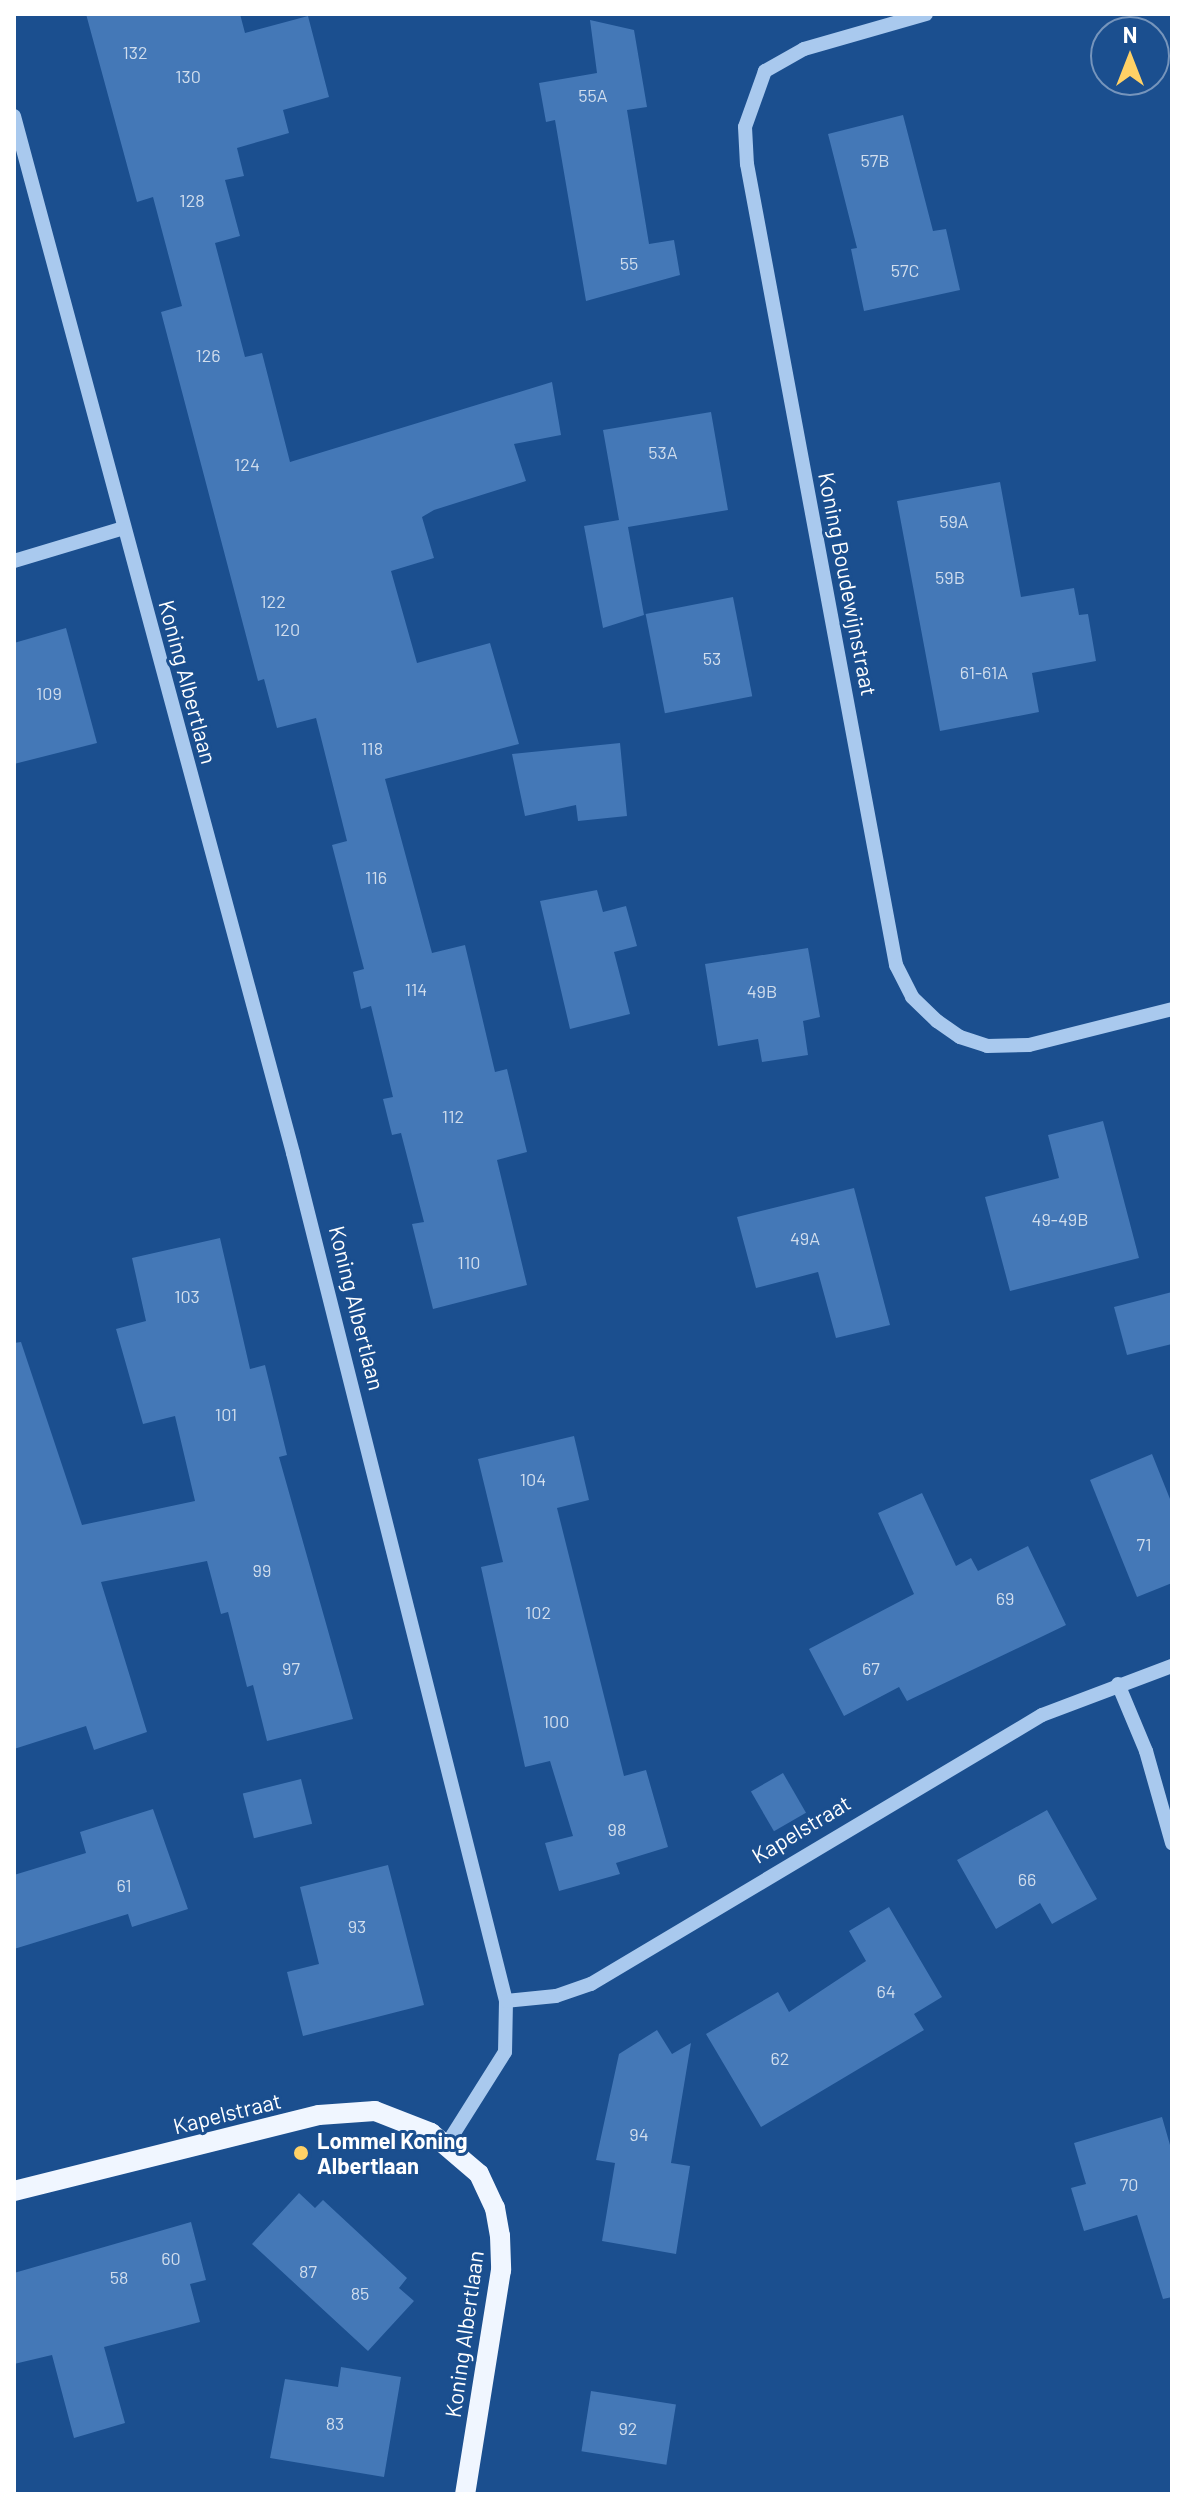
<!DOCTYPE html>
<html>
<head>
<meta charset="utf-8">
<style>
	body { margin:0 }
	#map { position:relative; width:1186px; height:2508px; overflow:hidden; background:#1b4f8f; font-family:Barlow,sans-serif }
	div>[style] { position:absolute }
	.building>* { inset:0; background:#4478b7; transform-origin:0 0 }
	.minor>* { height:14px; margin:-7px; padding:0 7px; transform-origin:7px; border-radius:7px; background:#a9c9ee }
	.major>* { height:20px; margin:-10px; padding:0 10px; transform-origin:10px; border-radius:10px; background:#f0f6ff }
	.dots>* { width:22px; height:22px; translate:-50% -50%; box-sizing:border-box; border:4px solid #1b4f8f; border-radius:50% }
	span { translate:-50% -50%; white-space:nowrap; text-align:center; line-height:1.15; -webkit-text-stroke:6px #1b4f8f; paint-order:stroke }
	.number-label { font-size:18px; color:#d0dded }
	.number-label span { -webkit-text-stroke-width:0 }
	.street-label { font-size:22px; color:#fff }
	.poi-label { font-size:22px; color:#fff; font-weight:700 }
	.left { translate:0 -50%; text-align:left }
	.frame { position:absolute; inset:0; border:16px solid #fff; pointer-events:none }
	.north { position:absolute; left:1090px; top:16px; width:80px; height:80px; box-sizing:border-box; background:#1b4f8f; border:2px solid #7695bc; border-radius:50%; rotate:0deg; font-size:22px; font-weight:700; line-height:32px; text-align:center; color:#fff }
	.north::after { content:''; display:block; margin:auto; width:28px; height:36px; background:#ffd166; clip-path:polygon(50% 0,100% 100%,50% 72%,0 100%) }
</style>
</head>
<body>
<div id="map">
	<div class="building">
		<i style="clip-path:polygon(86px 14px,240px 14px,245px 33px,308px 16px,329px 97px,283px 110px,289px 133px,237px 148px,244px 176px,225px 180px,240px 236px,215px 243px,245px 357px,262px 353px,290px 462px,552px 382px,561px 435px,514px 444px,526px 481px,434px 510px,422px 517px,434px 558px,391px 571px,417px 663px,490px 643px,519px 744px,385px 779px,432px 953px,465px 945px,495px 1072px,507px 1069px,527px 1152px,497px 1160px,527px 1285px,433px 1309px,412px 1224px,424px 1222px,401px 1133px,392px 1135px,383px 1099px,393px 1097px,371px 1006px,361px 1009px,353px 972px,364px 969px,332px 845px,347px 841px,316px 718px,277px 728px,264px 679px,258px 681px,161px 312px,182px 306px,153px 197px,137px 202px)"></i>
		<i style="clip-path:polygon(590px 20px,634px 30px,647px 107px,627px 110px,649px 244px,674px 240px,680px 275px,586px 301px,555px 120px,546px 122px,539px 83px,597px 73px)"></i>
		<i style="clip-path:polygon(903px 115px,933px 231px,946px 229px,960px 290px,864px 311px,851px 249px,857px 248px,828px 134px)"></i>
		<i style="clip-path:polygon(711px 412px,728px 510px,628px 527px,644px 615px,603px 628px,584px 526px,619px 520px,603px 430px)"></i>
		<i style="clip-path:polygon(1000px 482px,1021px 597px,1074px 588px,1079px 615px,1088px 614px,1096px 661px,1032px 673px,1039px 712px,940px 731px,897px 501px)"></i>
		<i style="left:733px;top:597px;width:101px;height:89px;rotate:79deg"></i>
		<i style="clip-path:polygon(66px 628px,97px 743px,14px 764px,14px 643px)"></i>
		<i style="clip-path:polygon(620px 743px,627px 816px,578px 821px,576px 805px,525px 816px,512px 754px)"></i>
		<i style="clip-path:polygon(597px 890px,603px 912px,626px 906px,637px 946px,614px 952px,630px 1014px,570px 1029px,540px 901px)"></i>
		<i style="clip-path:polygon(808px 948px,820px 1017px,803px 1021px,808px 1055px,762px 1062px,758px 1039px,718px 1046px,705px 964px)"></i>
		<i style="clip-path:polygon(1103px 1121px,1139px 1258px,1010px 1291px,985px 1197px,1059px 1178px,1048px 1135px)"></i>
		<i style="clip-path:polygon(854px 1188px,890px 1325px,836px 1338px,818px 1272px,756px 1288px,737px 1217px)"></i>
		<i style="clip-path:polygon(220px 1238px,250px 1369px,265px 1365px,287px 1455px,279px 1457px,353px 1719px,267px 1741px,253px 1685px,247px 1687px,228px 1612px,221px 1614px,207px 1561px,101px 1582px,147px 1732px,94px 1750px,86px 1726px,14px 1749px,14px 1343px,21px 1342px,82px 1525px,195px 1501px,175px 1416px,143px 1424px,116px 1329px,146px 1321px,132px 1258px)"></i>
		<i style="clip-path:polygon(1172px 1292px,1172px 1344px,1127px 1355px,1114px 1307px)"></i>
		<i style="clip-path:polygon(574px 1436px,589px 1500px,557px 1508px,624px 1776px,646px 1770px,668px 1847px,616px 1863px,620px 1874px,559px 1891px,545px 1843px,573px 1836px,550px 1761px,525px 1767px,481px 1567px,503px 1562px,478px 1459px)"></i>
		<i style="clip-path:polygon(1152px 1454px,1172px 1504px,1172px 1583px,1137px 1597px,1090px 1480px)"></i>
		<i style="clip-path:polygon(922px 1493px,956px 1566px,971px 1558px,978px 1571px,1028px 1546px,1066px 1625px,907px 1701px,899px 1687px,844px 1716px,809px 1649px,914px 1594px,878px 1513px)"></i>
		<i style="left:783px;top:1773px;width:46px;height:37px;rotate:60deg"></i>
		<i style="left:301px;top:1779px;width:46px;height:60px;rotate:76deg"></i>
		<i style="clip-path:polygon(153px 1809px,188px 1909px,132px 1927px,128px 1914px,14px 1949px,14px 1875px,86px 1853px,80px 1832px)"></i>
		<i style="clip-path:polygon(1047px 1810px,1097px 1899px,1052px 1924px,1040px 1903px,996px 1929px,957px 1860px)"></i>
		<i style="clip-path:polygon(388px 1865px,424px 2005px,303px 2036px,287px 1972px,319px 1964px,300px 1887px)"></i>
		<i style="clip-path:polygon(889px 1907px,942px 1997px,914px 2014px,924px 2030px,761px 2127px,706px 2034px,778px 1992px,789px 2012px,866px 1961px,849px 1931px)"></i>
		<i style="clip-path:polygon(657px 2030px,672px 2054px,691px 2043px,671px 2163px,690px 2166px,676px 2254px,602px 2241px,615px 2163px,596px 2160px,619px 2054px)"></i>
		<i style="clip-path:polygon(1162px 2117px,1172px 2152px,1172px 2297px,1163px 2299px,1137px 2215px,1084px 2231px,1071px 2188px,1086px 2184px,1074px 2143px)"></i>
		<i style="clip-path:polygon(299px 2193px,315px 2208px,323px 2200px,407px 2278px,399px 2288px,414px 2301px,368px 2351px,252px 2244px)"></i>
		<i style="clip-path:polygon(191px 2222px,206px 2280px,190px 2284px,200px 2322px,104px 2347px,125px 2423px,74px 2438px,52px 2355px,14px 2364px,14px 2273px)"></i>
		<i style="clip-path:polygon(341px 2367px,401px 2377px,384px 2477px,270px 2458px,285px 2379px,338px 2387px)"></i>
		<i style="left:591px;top:2391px;width:86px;height:61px;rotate:9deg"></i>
	</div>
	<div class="minor">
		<i style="left:926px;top:14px;width:127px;rotate:164deg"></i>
		<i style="left:804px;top:49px;width:45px;rotate:150.6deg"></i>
		<i style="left:765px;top:71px;width:59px;rotate:109.7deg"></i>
		<i style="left:745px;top:127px;width:37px;rotate:87deg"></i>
		<i style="left:747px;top:164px;width:815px;rotate:79.46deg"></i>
		<i style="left:896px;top:965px;width:36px;rotate:63deg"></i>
		<i style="left:912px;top:997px;width:35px;rotate:44deg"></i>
		<i style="left:937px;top:1021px;width:28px;rotate:35deg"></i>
		<i style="left:960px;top:1037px;width:28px;rotate:18deg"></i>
		<i style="left:987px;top:1046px;width:42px;rotate:-1.4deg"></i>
		<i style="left:1029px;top:1045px;width:147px;rotate:-14.1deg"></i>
		<i style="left:14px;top:116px;width:1074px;rotate:74.94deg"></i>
		<i style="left:293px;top:1153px;width:874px;rotate:75.9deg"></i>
		<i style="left:506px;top:2001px;width:51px;rotate:91.1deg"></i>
		<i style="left:505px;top:2052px;width:109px;rotate:122.2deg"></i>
		<i style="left:14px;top:561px;width:112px;rotate:-16.7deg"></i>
		<i style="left:1118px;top:1684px;width:73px;rotate:67.3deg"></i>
		<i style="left:1146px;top:1751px;width:96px;rotate:74.2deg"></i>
		<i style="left:506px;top:2001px;width:50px;rotate:-5.7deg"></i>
		<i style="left:556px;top:1996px;width:37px;rotate:-19deg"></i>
		<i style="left:591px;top:1984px;width:525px;rotate:-30.81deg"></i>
		<i style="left:1042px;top:1715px;width:139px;rotate:-20.7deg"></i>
	</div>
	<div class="major">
		<i style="left:14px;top:2191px;width:314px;rotate:-14deg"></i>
		<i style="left:319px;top:2115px;width:56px;rotate:-4.1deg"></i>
		<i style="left:375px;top:2111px;width:60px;rotate:21.4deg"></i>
		<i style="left:431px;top:2133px;width:63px;rotate:40.5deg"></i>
		<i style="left:479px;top:2174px;width:38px;rotate:65deg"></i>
		<i style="left:495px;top:2208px;width:28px;rotate:80deg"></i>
		<i style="left:500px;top:2236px;width:34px;rotate:88deg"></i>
		<i style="left:501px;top:2270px;width:227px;rotate:99.1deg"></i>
	</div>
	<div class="dots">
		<i style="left:301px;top:2153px;background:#ffd166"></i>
	</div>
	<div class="number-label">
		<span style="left:135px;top:52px">132</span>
		<span style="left:188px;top:76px">130</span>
		<span style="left:593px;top:95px">55A</span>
		<span style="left:875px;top:160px">57B</span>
		<span style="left:192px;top:200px">128</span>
		<span style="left:629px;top:263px">55</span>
		<span style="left:905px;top:270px">57C</span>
		<span style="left:208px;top:355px">126</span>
		<span style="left:663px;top:452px">53A</span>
		<span style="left:247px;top:464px">124</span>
		<span style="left:954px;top:521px">59A</span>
		<span style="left:950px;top:577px">59B</span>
		<span style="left:273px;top:601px">122</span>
		<span style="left:287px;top:629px">120</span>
		<span style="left:712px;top:658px">53</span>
		<span style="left:984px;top:672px">61-61A</span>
		<span style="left:49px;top:693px">109</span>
		<span style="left:372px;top:748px">118</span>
		<span style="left:376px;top:877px">116</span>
		<span style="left:416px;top:989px">114</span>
		<span style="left:762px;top:991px">49B</span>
		<span style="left:453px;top:1116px">112</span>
		<span style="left:1060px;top:1219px">49-49B</span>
		<span style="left:805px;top:1238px">49A</span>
		<span style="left:469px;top:1262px">110</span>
		<span style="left:187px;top:1296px">103</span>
		<span style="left:226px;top:1414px">101</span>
		<span style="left:533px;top:1479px">104</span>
		<span style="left:1144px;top:1544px">71</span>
		<span style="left:262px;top:1570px">99</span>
		<span style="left:1005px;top:1598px">69</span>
		<span style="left:538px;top:1612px">102</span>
		<span style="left:291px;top:1668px">97</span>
		<span style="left:871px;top:1668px">67</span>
		<span style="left:556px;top:1721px">100</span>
		<span style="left:617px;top:1829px">98</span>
		<span style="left:1027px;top:1879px">66</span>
		<span style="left:124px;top:1885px">61</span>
		<span style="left:357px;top:1926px">93</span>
		<span style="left:886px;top:1991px">64</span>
		<span style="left:780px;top:2058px">62</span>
		<span style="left:639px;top:2134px">94</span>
		<span style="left:1129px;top:2184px">70</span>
		<span style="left:171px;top:2258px">60</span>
		<span style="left:308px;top:2271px">87</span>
		<span style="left:119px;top:2277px">58</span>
		<span style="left:360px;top:2293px">85</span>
		<span style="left:335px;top:2423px">83</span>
		<span style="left:628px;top:2428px">92</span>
	</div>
	<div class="street-label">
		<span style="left:848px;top:584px;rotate:79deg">Koning Boudewijnstraat</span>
		<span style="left:188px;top:682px;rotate:75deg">Koning Albertlaan</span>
		<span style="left:357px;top:1308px;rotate:76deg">Koning Albertlaan</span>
		<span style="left:801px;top:1829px;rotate:-31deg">Kapelstraat</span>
		<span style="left:227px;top:2113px;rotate:-14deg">Kapelstraat</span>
		<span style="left:464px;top:2334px;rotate:-82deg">Koning Albertlaan</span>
	</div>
	<div class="poi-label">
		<span class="left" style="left:317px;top:2153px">Lommel Koning<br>Albertlaan</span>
	</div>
	<div class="frame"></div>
	<div class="north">N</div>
</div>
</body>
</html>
